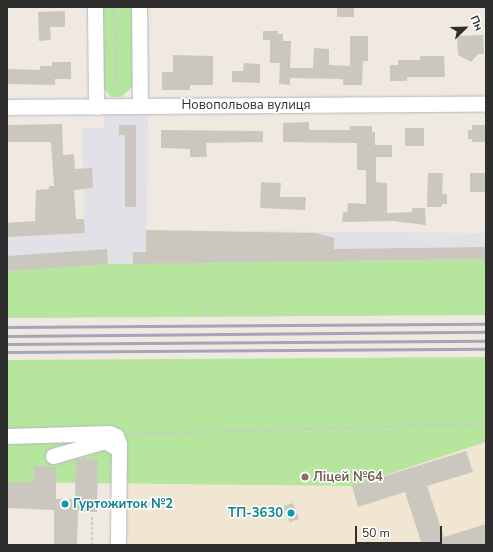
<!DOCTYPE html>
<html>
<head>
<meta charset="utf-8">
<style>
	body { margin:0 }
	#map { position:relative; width:493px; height:552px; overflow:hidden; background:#efe9e1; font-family:"Nunito Sans",sans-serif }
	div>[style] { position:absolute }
	.industrial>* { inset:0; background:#e3e1e8 }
	.education>* { inset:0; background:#f0e6d1; transform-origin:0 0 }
	.green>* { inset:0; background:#b6e59e }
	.building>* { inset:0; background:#cbc7bf; transform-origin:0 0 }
	.path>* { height:2px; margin-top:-1px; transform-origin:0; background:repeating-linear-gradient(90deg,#c9c9c9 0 3px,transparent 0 5px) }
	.roads { filter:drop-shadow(0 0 1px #b4b7c1) drop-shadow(0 0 1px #b4b7c1) }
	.minor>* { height:15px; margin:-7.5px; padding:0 7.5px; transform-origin:7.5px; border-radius:7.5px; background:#fff }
	.rail>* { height:3px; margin:-1.5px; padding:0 1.5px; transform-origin:1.5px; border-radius:1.5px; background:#a3a6b8 }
	.dots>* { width:11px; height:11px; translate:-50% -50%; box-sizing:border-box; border:2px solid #fff; border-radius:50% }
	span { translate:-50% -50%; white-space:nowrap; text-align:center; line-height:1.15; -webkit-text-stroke:3px #fff; paint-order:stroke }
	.street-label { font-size:13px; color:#2e2e2e }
	.education-label { font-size:13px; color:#785e54; font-weight:700 }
	.left { translate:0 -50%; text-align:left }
	.culture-label { font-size:13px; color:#0d838f; font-weight:700 }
	.right { translate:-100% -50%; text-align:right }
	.frame { position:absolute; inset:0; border:8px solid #2e2e2e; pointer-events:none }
	.north { position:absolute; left:445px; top:8px; width:40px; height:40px; -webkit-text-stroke:3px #fff; paint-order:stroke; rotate:67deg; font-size:11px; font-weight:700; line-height:16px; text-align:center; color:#2e2e2e }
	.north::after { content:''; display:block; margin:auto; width:14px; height:18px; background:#2e2e2e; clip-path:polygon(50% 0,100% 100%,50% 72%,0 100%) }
	.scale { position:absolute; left:355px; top:526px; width:87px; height:18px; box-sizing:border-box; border:2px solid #2e2e2e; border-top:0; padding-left:5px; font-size:12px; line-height:14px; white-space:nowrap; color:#2e2e2e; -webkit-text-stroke:3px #fff; paint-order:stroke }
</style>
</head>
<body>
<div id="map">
	<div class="industrial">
		<i style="clip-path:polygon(148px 113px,147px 230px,486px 233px,486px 259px,108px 264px,7px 270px,7px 223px,35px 221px,35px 213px,48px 213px,49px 221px,84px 219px,82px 128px,104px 128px,104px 114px)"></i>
	</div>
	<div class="education">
		<i style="left:486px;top:430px;width:115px;height:362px;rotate:90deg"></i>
	</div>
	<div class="green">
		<i style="clip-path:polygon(101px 7px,132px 7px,132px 87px,121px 97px,111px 97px,102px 87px)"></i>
		<i style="clip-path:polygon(486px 259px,486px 315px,7px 318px,7px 270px,108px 264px)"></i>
		<i style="clip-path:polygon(486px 357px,486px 442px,352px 486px,7px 482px,7px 360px)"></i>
	</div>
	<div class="building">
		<i style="left:337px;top:7px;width:17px;height:10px"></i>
		<i style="clip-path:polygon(65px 11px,65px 27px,50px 27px,51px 40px,39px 41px,38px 12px)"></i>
		<i style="clip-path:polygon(263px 31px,278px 31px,278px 34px,283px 34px,283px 41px,291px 41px,290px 68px,313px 68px,314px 48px,329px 49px,329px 65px,350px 66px,350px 36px,368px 36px,368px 61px,363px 61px,362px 85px,343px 85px,343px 79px,290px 78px,290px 85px,279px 84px,280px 63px,270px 63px,270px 40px,263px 40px)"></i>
		<i style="clip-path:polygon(483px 35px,484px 54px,478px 54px,471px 62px,458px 55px,457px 36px)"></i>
		<i style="clip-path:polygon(173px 55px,213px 56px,213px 85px,190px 85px,190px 90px,162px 90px,162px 72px,173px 72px)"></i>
		<i style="clip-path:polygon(420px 56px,444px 56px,445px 77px,407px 77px,407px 81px,390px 81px,390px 65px,398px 65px,398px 60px,420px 60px)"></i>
		<i style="clip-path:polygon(52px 62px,71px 62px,71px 79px,55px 79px,55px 85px,8px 84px,8px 69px,40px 70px,40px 66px,52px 66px)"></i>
		<i style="clip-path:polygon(244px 63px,260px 64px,260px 83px,232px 82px,232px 71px,243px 71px)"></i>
		<i style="clip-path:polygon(309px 122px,309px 130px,350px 130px,350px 126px,372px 126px,372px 132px,375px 132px,375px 145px,392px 145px,392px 157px,376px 157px,376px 182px,387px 183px,387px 213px,412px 212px,412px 208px,425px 208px,426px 225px,393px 221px,342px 222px,343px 212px,347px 212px,348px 203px,366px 204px,366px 170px,357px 170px,357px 143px,283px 142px,283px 123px)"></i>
		<i style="clip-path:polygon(62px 124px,63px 155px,74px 154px,75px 169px,92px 168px,93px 188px,74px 190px,76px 219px,84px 219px,85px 233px,7px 237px,7px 223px,35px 221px,36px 190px,49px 189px,49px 186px,54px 186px,51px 142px,7px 142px,7px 125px)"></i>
		<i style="clip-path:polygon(119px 125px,136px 125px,136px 207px,125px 207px,125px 135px,119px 135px)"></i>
		<i style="clip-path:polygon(472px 125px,486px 125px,486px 142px,472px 142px,472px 139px,468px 139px,468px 130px,472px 130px)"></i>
		<i style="left:405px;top:128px;width:19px;height:18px"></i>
		<i style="clip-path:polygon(161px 130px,263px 131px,263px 142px,206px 143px,207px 157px,190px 157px,190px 149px,161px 148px)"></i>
		<i style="clip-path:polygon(428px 173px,443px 173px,442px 194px,447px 194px,447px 204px,442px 204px,442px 207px,427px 207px)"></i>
		<i style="left:470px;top:173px;width:16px;height:19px"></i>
		<i style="clip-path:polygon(261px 182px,281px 183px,280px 197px,306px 197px,305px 210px,260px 208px)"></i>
		<i style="clip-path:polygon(146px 230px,316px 233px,334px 238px,334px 249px,486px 247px,486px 259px,133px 264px,133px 252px,146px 252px)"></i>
		<i style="left:107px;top:249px;width:15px;height:100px;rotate:86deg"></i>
		<i style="clip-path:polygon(466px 451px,473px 472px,427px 486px,444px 537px,486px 524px,486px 545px,422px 545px,405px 492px,358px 507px,352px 486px)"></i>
		<i style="clip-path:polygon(76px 459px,98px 459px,97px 512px,78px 512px,77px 545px,54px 545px,54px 510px,7px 508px,7px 482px,34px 482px,34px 466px,56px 467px,56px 499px,75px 499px)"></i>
		<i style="left:293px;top:503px;width:17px;height:10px;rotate:69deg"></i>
	</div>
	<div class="path">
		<i style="left:114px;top:7px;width:78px;rotate:88.5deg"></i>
		<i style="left:206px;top:317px;width:10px;rotate:-90deg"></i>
		<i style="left:129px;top:434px;width:357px;rotate:-1.6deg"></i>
		<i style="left:92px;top:545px;width:28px;rotate:-90deg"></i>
	</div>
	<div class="roads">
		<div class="minor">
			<i style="left:95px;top:7px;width:100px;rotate:89.4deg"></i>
			<i style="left:139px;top:7px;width:99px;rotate:89.4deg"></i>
			<i style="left:7px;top:107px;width:479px;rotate:-0.4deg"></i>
			<i style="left:7px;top:436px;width:102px;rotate:-1.7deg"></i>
			<i style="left:109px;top:433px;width:8px;rotate:23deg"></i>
			<i style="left:116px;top:436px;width:9px;rotate:69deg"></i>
			<i style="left:119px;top:444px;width:101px;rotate:90.6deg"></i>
			<i style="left:53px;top:456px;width:54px;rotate:-16.1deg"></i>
			<i style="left:105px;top:441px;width:12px;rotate:31deg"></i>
		</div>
	</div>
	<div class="rail">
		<i style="left:7px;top:327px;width:479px;rotate:-0.4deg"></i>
		<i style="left:7px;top:336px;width:479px;rotate:-0.5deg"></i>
		<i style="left:7px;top:344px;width:479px;rotate:-0.4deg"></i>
		<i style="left:7px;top:352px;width:479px;rotate:-0.4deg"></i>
	</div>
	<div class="dots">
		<i style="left:305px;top:477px;background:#8d6e63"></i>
		<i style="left:65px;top:504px;background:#0f9aa8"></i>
		<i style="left:291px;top:513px;background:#0f9aa8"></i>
	</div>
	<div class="street-label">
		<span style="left:246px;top:105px">Новопольова вулиця</span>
	</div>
	<div class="education-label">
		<span class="left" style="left:313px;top:477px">Ліцей №64</span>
	</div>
	<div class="culture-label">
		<span class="left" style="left:73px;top:504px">Гуртожиток №2</span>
		<span class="right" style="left:283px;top:513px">ТП-3630</span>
	</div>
	<div class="frame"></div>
	<div class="north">Пн</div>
	<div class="scale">50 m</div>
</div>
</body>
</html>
